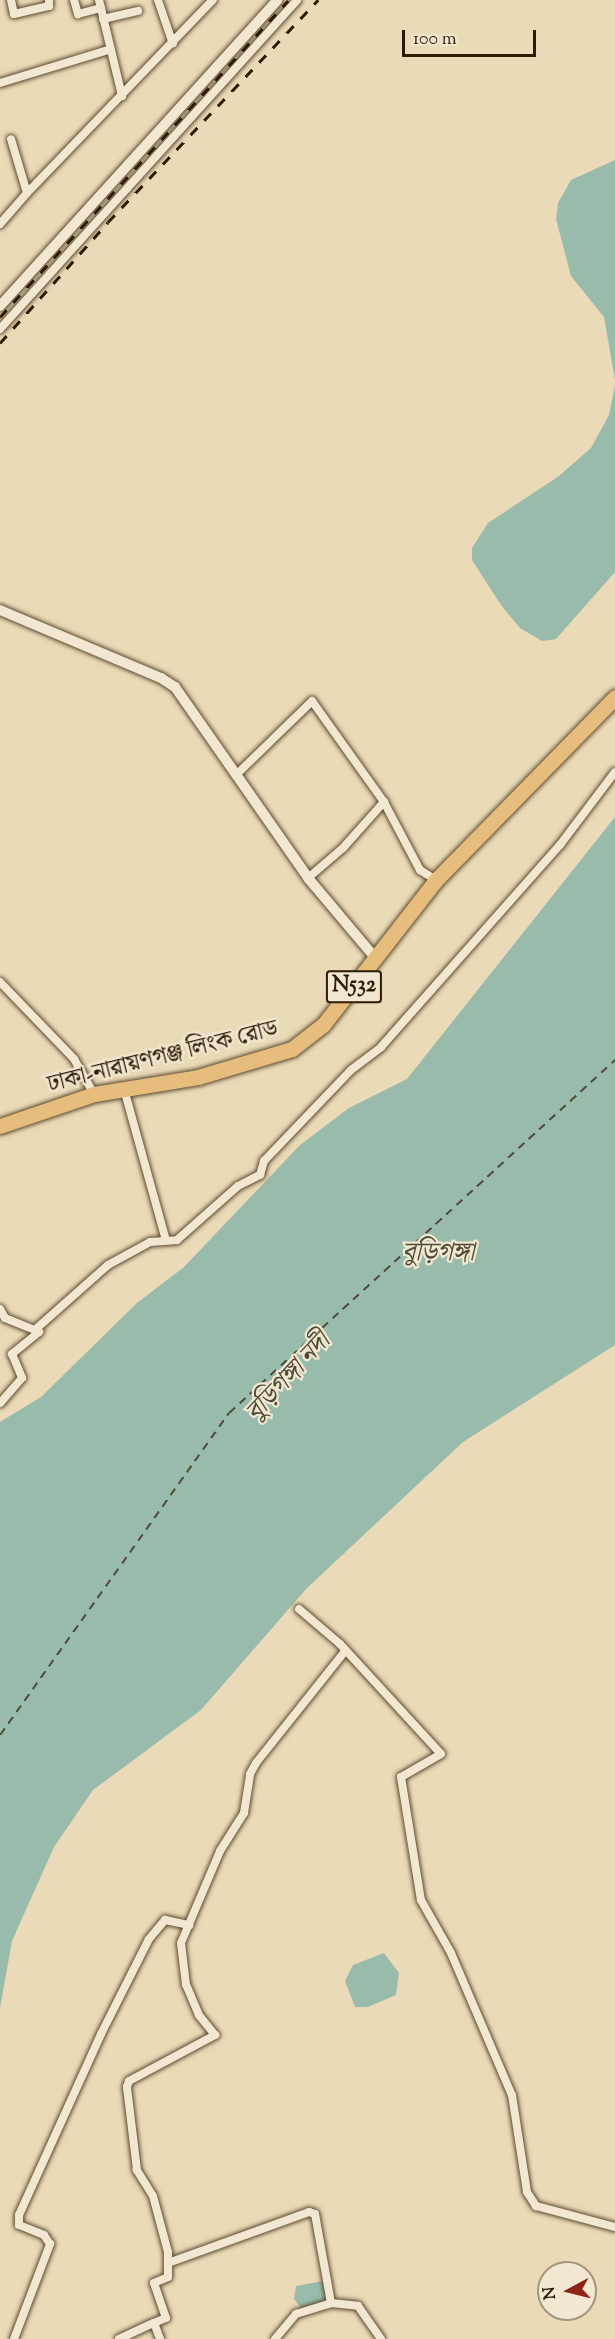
<!DOCTYPE html>
<html>
<head>
<meta charset="utf-8">
<style>
	body { margin:0 }
	#map { position:relative; width:615px; height:2339px; overflow:hidden; background:#ebdab7; font-family:"Sorts Mill Goudy","Noto Serif Bengali",serif }
	div>[style] { position:absolute }
	.water>* { inset:0; background:#98bbac }
	.ferry>* { height:1.5px; margin-top:-0.75px; transform-origin:0; background:repeating-linear-gradient(90deg,#4e4b36 0 8px,transparent 0 14px) }
	.roads { filter:drop-shadow(0 0 2px #5d4b31) drop-shadow(0 0 2px #5d4b31) }
	.street>* { height:8px; margin:-4px; padding:0 4px; transform-origin:4px; border-radius:4px; background:#f2e7d0 }
	.secondary>* { height:10px; margin:-5px; padding:0 5px; transform-origin:5px; border-radius:5px; background:#f2e7d0 }
	.highway>* { height:15px; margin:-7.5px; padding:0 7.5px; transform-origin:7.5px; border-radius:7.5px; background:#e6bd7c }
	.rail>* { height:3px; margin-top:-1.5px; transform-origin:0; background:repeating-linear-gradient(90deg,#2e1b04 0 10px,transparent 0 20px) }
	span { translate:-50% -50%; white-space:nowrap; text-align:center; line-height:1.15; -webkit-text-stroke:4.5px #f2e7d0; paint-order:stroke }
	.shield-label span { padding:2px 4px; background:#f2e7d0; border:2px solid; border-radius:4px; -webkit-text-stroke-width:0 }
	.shield-label { font-size:22px; color:#2e1b04; font-weight:700 }
	.street-label { font-size:24px; color:#2e1b04 }
	.water-label { font-size:26px; color:#4e4b36; font-style:italic }
	.north { position:absolute; left:537px; top:2261px; width:60px; height:60px; box-sizing:border-box; background:#f2e7d0; border:2px solid #a4957e; border-radius:50%; rotate:263deg; font-size:16px; font-weight:700; line-height:24px; text-align:center; color:#2e1b04 }
	.north::after { content:''; display:block; margin:auto; width:21px; height:27px; background:#8f2418; clip-path:polygon(50% 0,100% 100%,50% 72%,0 100%) }
	.scale { position:absolute; left:402px; top:30px; width:134px; height:27px; box-sizing:border-box; border:3px solid #2e1b04; border-top:0; padding-left:8px; font-size:18px; line-height:21px; white-space:nowrap; color:#2e1b04; -webkit-text-stroke:4px #f2e7d0; paint-order:stroke }
</style>
</head>
<body>
<div id="map">
	<div class="water">
		<i style="clip-path:polygon(615px 160px,615px 380px,604px 317px,571px 276px,556px 219px,558px 203px,571px 180px)"></i>
		<i style="clip-path:polygon(615px 385px,615px 572px,556px 639px,542px 641px,520px 628px,501px 605px,472px 560px,472px 548px,488px 523px,559px 476px,591px 448px,609px 415px)"></i>
		<i style="clip-path:polygon(615px 817px,615px 1345px,463px 1442px,306px 1589px,201px 1710px,93px 1790px,54px 1847px,24px 1914px,12px 1941px,0 2008px,0 1422px,41px 1397px,137px 1303px,184px 1267px,300px 1145px,349px 1108px,407px 1079px)"></i>
		<i style="clip-path:polygon(384px 1953px,399px 1973px,396px 1995px,368px 2007px,355px 2007px,345px 1981px,353px 1965px)"></i>
		<i style="clip-path:polygon(323px 2281px,326px 2302px,301px 2308px,294px 2299px,296px 2286px)"></i>
	</div>
	<div class="ferry">
		<i style="left:0;top:1735px;width:395px;rotate:-54.6deg"></i>
		<i style="left:229px;top:1413px;width:523px;rotate:-42.44deg"></i>
	</div>
	<div class="roads">
		<div class="street">
			<i style="left:11px;top:0;width:14px;rotate:78deg"></i>
			<i style="left:14px;top:14px;width:36px;rotate:-13deg"></i>
			<i style="left:49px;top:6px;width:6px;rotate:-90deg"></i>
			<i style="left:74px;top:0;width:15px;rotate:74deg"></i>
			<i style="left:78px;top:14px;width:24px;rotate:-15deg"></i>
			<i style="left:99px;top:0;width:99px;rotate:76.5deg"></i>
			<i style="left:158px;top:0;width:46px;rotate:71.2deg"></i>
			<i style="left:103px;top:19px;width:36px;rotate:-13deg"></i>
			<i style="left:0;top:83px;width:116px;rotate:-17deg"></i>
			<i style="left:27px;top:193px;width:268px;rotate:-46.1deg"></i>
			<i style="left:0;top:224px;width:41px;rotate:-48.9deg"></i>
			<i style="left:27px;top:193px;width:56px;rotate:-106.5deg"></i>
			<i style="left:0;top:329px;width:443px;rotate:-47.9deg"></i>
			<i style="left:236px;top:775px;width:106px;rotate:-44.2deg"></i>
			<i style="left:312px;top:701px;width:124px;rotate:54.5deg"></i>
			<i style="left:384px;top:802px;width:77px;rotate:62.1deg"></i>
			<i style="left:420px;top:870px;width:19px;rotate:32deg"></i>
			<i style="left:308px;top:878px;width:46px;rotate:-40.6deg"></i>
			<i style="left:343px;top:848px;width:62px;rotate:-48.3deg"></i>
			<i style="left:0;top:982px;width:107px;rotate:46.1deg"></i>
			<i style="left:74px;top:1059px;width:40px;rotate:60.3deg"></i>
			<i style="left:124px;top:1089px;width:157px;rotate:74.5deg"></i>
			<i style="left:0;top:1309px;width:10px;rotate:61deg"></i>
			<i style="left:5px;top:1318px;width:37px;rotate:22deg"></i>
			<i style="left:39px;top:1332px;width:35px;rotate:141deg"></i>
			<i style="left:12px;top:1354px;width:26px;rotate:67deg"></i>
			<i style="left:22px;top:1378px;width:33px;rotate:131deg"></i>
			<i style="left:37px;top:1328px;width:95px;rotate:-41.6deg"></i>
			<i style="left:108px;top:1265px;width:48px;rotate:-28.7deg"></i>
			<i style="left:150px;top:1242px;width:27px;rotate:-4deg"></i>
			<i style="left:177px;top:1240px;width:81px;rotate:-41.5deg"></i>
			<i style="left:238px;top:1186px;width:25px;rotate:-27deg"></i>
			<i style="left:260px;top:1175px;width:15px;rotate:-74deg"></i>
			<i style="left:264px;top:1161px;width:126px;rotate:-46.3deg"></i>
			<i style="left:351px;top:1070px;width:38px;rotate:-37deg"></i>
			<i style="left:381px;top:1047px;width:270px;rotate:-48.5deg"></i>
			<i style="left:560px;top:845px;width:91px;rotate:-53deg"></i>
			<i style="left:299px;top:1609px;width:54px;rotate:40.5deg"></i>
			<i style="left:340px;top:1644px;width:149px;rotate:47.4deg"></i>
			<i style="left:441px;top:1754px;width:46px;rotate:150.1deg"></i>
			<i style="left:401px;top:1777px;width:125px;rotate:80.8deg"></i>
			<i style="left:421px;top:1900px;width:61px;rotate:60.5deg"></i>
			<i style="left:451px;top:1953px;width:155px;rotate:66.8deg"></i>
			<i style="left:512px;top:2095px;width:98px;rotate:81.2deg"></i>
			<i style="left:527px;top:2192px;width:17px;rotate:57deg"></i>
			<i style="left:536px;top:2206px;width:82px;rotate:14.9deg"></i>
			<i style="left:168px;top:2263px;width:150px;rotate:-19.9deg"></i>
			<i style="left:309px;top:2212px;width:6px;rotate:18deg"></i>
			<i style="left:315px;top:2214px;width:90px;rotate:79.8deg"></i>
			<i style="left:154px;top:2323px;width:13px;rotate:-23deg"></i>
			<i style="left:166px;top:2318px;width:37px;rotate:-109deg"></i>
			<i style="left:154px;top:2283px;width:15px;rotate:-23deg"></i>
			<i style="left:168px;top:2277px;width:25px;rotate:-90deg"></i>
			<i style="left:168px;top:2252px;width:58px;rotate:-105deg"></i>
			<i style="left:153px;top:2196px;width:31px;rotate:-122deg"></i>
			<i style="left:137px;top:2170px;width:84px;rotate:-96.9deg"></i>
			<i style="left:127px;top:2087px;width:6px;rotate:-72deg"></i>
			<i style="left:129px;top:2081px;width:98px;rotate:-28.1deg"></i>
			<i style="left:215px;top:2035px;width:26px;rotate:-129deg"></i>
			<i style="left:199px;top:2015px;width:33px;rotate:-113deg"></i>
			<i style="left:186px;top:1985px;width:42px;rotate:-96.8deg"></i>
			<i style="left:181px;top:1943px;width:100px;rotate:-67deg"></i>
			<i style="left:220px;top:1851px;width:45px;rotate:-57.7deg"></i>
			<i style="left:244px;top:1813px;width:39px;rotate:-81deg"></i>
			<i style="left:250px;top:1774px;width:13px;rotate:-61deg"></i>
			<i style="left:256px;top:1763px;width:143px;rotate:-51.5deg"></i>
			<i style="left:14px;top:2339px;width:102px;rotate:-69.2deg"></i>
			<i style="left:50px;top:2244px;width:11px;rotate:-124deg"></i>
			<i style="left:44px;top:2235px;width:27px;rotate:-158deg"></i>
			<i style="left:19px;top:2225px;width:10px;rotate:-90deg"></i>
			<i style="left:19px;top:2215px;width:199px;rotate:-65.6deg"></i>
			<i style="left:101px;top:2034px;width:106px;rotate:-63.2deg"></i>
			<i style="left:149px;top:1939px;width:25px;rotate:-50deg"></i>
			<i style="left:165px;top:1920px;width:25px;rotate:12deg"></i>
			<i style="left:119px;top:2339px;width:38px;rotate:-25deg"></i>
			<i style="left:154px;top:2323px;width:17px;rotate:69deg"></i>
			<i style="left:275px;top:2339px;width:33px;rotate:-50deg"></i>
			<i style="left:296px;top:2314px;width:37px;rotate:-17deg"></i>
			<i style="left:331px;top:2303px;width:27px;rotate:6deg"></i>
			<i style="left:358px;top:2306px;width:40px;rotate:55.1deg"></i>
		</div>
		<div class="secondary">
			<i style="left:0;top:306px;width:413px;rotate:-47.8deg"></i>
			<i style="left:0;top:610px;width:175px;rotate:22.9deg"></i>
			<i style="left:161px;top:678px;width:17px;rotate:33deg"></i>
			<i style="left:175px;top:687px;width:233px;rotate:55.1deg"></i>
			<i style="left:308px;top:878px;width:107px;rotate:49.9deg"></i>
		</div>
		<div class="highway">
			<i style="left:0;top:1126px;width:99px;rotate:-18.8deg"></i>
			<i style="left:94px;top:1094px;width:105px;rotate:-9.3deg"></i>
			<i style="left:198px;top:1077px;width:98px;rotate:-16.6deg"></i>
			<i style="left:292px;top:1049px;width:39px;rotate:-38deg"></i>
			<i style="left:323px;top:1025px;width:184px;rotate:-52.1deg"></i>
			<i style="left:436px;top:880px;width:256px;rotate:-45.6deg"></i>
		</div>
	</div>
	<div class="rail">
		<i style="left:0;top:317px;width:428px;rotate:-47.7deg"></i>
		<i style="left:0;top:343px;width:162px;rotate:-48.2deg"></i>
		<i style="left:108px;top:222px;width:306px;rotate:-46.6deg"></i>
	</div>
	<div class="shield-label">
		<span style="left:354px;top:987px">N532</span>
	</div>
	<div class="street-label">
		<span style="left:163px;top:1058px;rotate:-14deg">ঢাকা-নারায়ণগঞ্জ লিংক রোড</span>
	</div>
	<div class="water-label">
		<span style="left:438px;top:1254px">বুড়িগঙ্গা</span>
		<span style="left:289px;top:1378px;rotate:-47deg">বুড়িগঙ্গা নদী</span>
	</div>
	<div class="north">N</div>
	<div class="scale">100 m</div>
</div>
</body>
</html>
